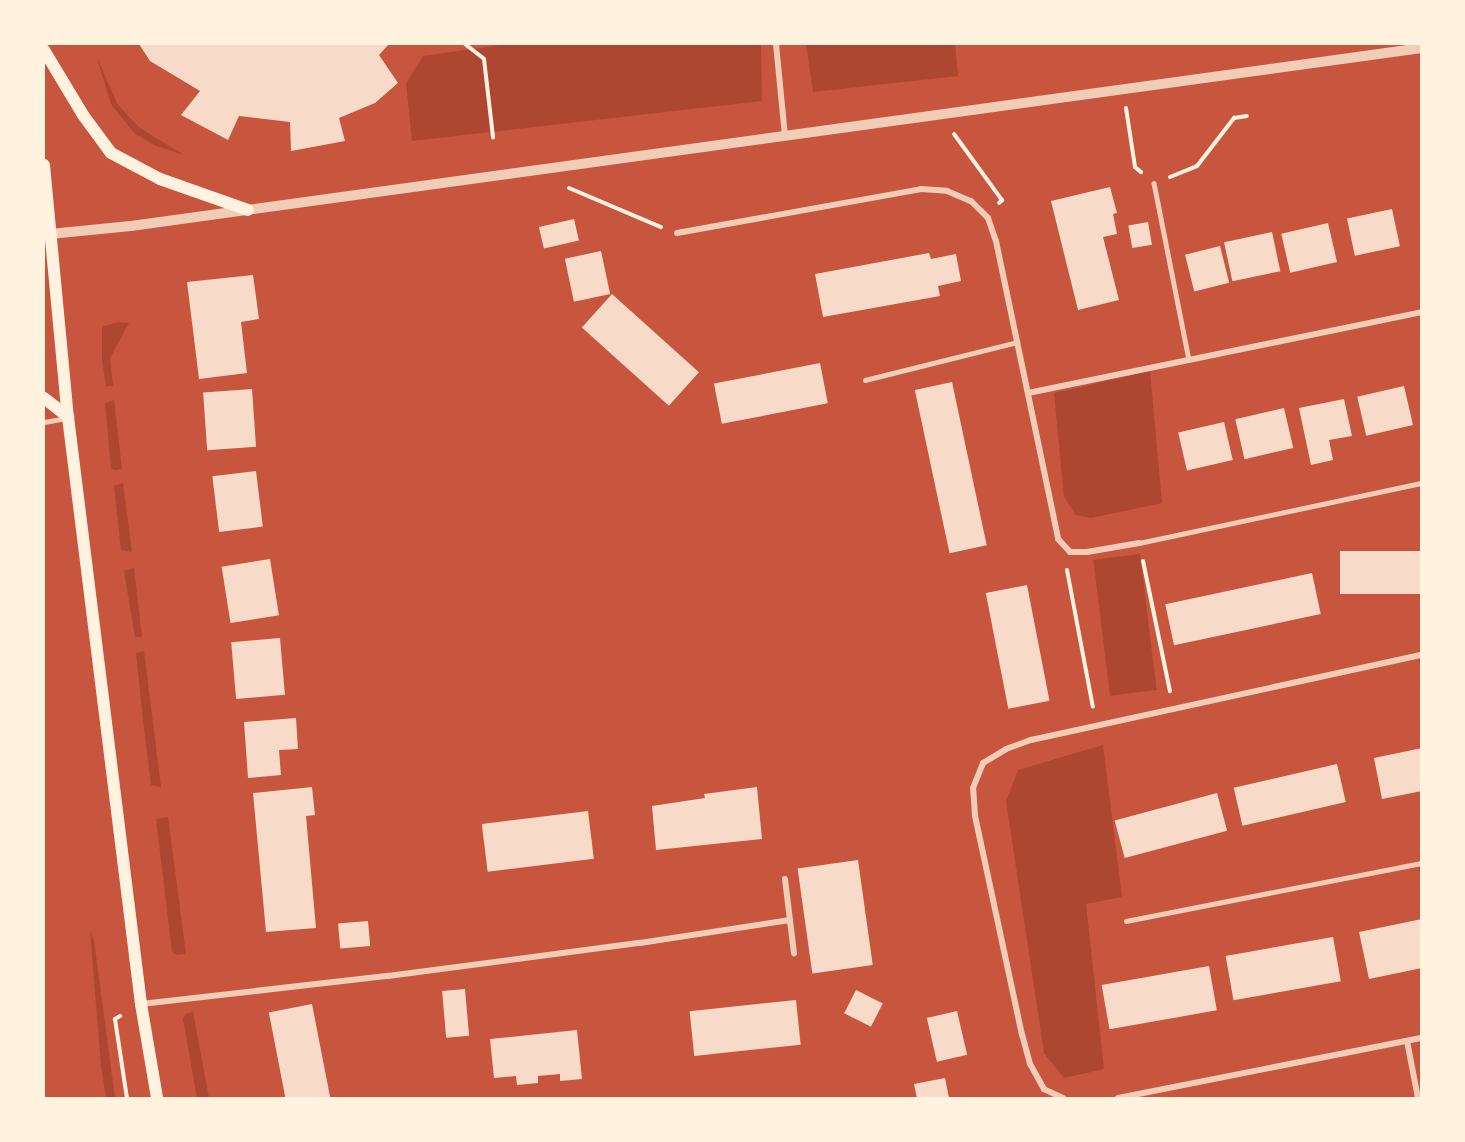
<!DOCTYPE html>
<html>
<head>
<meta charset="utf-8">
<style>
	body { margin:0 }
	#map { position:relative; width:1465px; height:1142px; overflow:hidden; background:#c8553d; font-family:"DejaVu Sans",sans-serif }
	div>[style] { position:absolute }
	.green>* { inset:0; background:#ae4732; transform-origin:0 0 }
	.building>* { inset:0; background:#f7dbc8; transform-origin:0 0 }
	.path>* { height:4px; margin:-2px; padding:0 2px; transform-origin:2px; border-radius:2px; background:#fff3e0 }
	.service>* { height:4.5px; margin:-2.25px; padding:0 2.25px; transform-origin:2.25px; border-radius:2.25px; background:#f1ccb7 }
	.minor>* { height:6px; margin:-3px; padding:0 3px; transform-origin:3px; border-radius:3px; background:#f1ccb7 }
	.tertiary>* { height:10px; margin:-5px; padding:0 5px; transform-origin:5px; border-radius:5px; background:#f1ccb7 }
	.secondary>* { height:12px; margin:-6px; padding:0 6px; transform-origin:6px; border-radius:6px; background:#fff3e0 }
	span { translate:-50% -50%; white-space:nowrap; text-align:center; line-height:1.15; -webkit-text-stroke:4.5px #fff3e0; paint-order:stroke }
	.frame { position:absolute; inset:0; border:45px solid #fff3e0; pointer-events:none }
</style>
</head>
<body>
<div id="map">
	<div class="green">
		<i style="clip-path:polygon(507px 44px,761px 44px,762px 101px,412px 141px,406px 83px,423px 56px)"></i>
		<i style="clip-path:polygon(806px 44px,955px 44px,958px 76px,813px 92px)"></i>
		<i style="clip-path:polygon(97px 58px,117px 103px,129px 117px,140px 128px,184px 155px,154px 145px,134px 133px,111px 104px)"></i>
		<i style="clip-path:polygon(119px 322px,129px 323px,110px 358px,113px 386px,106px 386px,102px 360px,102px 329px,104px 326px)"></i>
		<i style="clip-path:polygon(1150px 371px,1162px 503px,1091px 518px,1076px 515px,1064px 497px,1054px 393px)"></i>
		<i style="clip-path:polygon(114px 400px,122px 469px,114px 470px,111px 468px,105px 403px)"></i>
		<i style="clip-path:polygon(123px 483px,132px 552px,121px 550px,114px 486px)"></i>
		<i style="left:1140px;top:554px;width:137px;height:47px;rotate:83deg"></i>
		<i style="clip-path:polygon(134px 568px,142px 637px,135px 637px,124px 571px)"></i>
		<i style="clip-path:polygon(144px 651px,161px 787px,151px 785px,143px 720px,136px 653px)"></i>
		<i style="clip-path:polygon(1103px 745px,1122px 897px,1086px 904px,1104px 1069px,1064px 1078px,1044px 1053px,1006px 801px,1018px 770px)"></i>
		<i style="clip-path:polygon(168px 817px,186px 954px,177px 955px,172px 952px,156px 819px)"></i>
		<i style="clip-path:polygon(90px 930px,94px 941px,115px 1098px,106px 1098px,101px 1066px)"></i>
		<i style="clip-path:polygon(193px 1012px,209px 1098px,197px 1098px,183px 1019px,185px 1014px)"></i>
	</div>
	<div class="building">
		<i style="clip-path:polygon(139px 44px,389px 44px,379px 55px,398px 83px,375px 103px,339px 118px,345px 141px,291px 151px,290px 122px,239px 116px,228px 140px,181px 115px,200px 91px,150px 61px)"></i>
		<i style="clip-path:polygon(1110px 187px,1117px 213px,1113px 214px,1117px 234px,1103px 237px,1119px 300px,1078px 310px,1051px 201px)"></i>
		<i style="left:1392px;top:209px;width:38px;height:46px;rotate:78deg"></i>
		<i style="left:574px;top:219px;width:22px;height:36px;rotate:77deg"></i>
		<i style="left:1148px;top:222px;width:23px;height:20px;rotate:80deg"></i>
		<i style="left:1328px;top:223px;width:40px;height:48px;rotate:77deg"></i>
		<i style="left:1272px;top:232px;width:40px;height:49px;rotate:78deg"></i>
		<i style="left:1220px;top:246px;width:38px;height:36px;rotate:76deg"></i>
		<i style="left:601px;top:251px;width:44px;height:37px;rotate:78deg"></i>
		<i style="clip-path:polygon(929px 253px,931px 259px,956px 254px,961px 281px,938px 286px,940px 296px,823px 317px,815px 274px)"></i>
		<i style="clip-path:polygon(253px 275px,259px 319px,241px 322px,247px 373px,199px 379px,187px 282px)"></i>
		<i style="left:612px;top:294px;width:117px;height:45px;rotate:42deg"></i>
		<i style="left:820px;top:363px;width:41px;height:108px;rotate:79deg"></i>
		<i style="left:952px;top:382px;width:167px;height:38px;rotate:78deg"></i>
		<i style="left:1404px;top:386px;width:40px;height:48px;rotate:77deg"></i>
		<i style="left:252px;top:389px;width:58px;height:49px;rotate:86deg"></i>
		<i style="clip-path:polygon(1344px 399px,1352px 436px,1329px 440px,1333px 460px,1311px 465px,1299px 408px)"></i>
		<i style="left:1284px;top:408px;width:41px;height:50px;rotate:77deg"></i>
		<i style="left:1224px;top:422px;width:39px;height:47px;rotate:77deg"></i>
		<i style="left:256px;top:471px;width:56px;height:44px;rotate:83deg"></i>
		<i style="left:1422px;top:551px;width:43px;height:82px;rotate:90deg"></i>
		<i style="left:270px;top:559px;width:57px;height:49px;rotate:81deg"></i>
		<i style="left:1312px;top:573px;width:42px;height:150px;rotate:78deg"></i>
		<i style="left:1027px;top:585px;width:118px;height:42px;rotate:79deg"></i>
		<i style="left:280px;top:638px;width:57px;height:49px;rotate:85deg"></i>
		<i style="clip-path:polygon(296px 718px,298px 749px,279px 750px,281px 775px,248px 778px,244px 722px)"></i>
		<i style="clip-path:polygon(1422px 748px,1422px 791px,1382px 799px,1374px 758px)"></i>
		<i style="left:1337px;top:764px;width:39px;height:106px;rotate:77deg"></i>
		<i style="clip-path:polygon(312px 787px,315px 815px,306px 816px,316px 928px,266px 932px,253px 793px)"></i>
		<i style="clip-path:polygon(757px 787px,762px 839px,656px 850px,652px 806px,705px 798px,704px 794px)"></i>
		<i style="left:1217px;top:793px;width:39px;height:106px;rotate:75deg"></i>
		<i style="left:588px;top:811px;width:48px;height:107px;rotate:83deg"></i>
		<i style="left:858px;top:860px;width:106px;height:61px;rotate:82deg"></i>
		<i style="clip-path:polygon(1422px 919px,1422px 968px,1369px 979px,1359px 932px)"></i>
		<i style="left:368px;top:921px;width:25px;height:30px;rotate:85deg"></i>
		<i style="left:1333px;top:937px;width:45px;height:109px;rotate:80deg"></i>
		<i style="left:1209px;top:966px;width:45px;height:109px;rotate:80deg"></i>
		<i style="left:465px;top:989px;width:47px;height:23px;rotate:85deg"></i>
		<i style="left:856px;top:990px;width:30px;height:26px;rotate:27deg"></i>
		<i style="left:796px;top:1000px;width:45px;height:107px;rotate:84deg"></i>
		<i style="left:312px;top:1004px;width:96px;height:44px;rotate:79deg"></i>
		<i style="left:957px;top:1011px;width:45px;height:31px;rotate:77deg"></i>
		<i style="clip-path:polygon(577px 1030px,582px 1079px,560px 1081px,560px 1074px,538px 1076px,538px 1083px,517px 1085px,516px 1076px,494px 1078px,490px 1039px)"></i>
		<i style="clip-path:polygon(945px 1078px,949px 1098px,917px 1098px,914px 1084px)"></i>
	</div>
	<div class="path">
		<i style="left:465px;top:44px;width:24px;rotate:38deg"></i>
		<i style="left:484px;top:59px;width:79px;rotate:83.4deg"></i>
		<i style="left:1126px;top:108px;width:60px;rotate:81.3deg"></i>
		<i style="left:1135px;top:167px;width:8px;rotate:40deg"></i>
		<i style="left:954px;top:134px;width:82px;rotate:54deg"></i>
		<i style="left:1002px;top:200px;width:4px;rotate:135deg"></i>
		<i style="left:1170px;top:177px;width:29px;rotate:-22deg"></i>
		<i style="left:1197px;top:166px;width:61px;rotate:-52.4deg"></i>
		<i style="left:1234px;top:118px;width:13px;rotate:-9deg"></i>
		<i style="left:569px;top:188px;width:100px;rotate:23deg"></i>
		<i style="left:1143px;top:561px;width:133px;rotate:78.3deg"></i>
		<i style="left:1067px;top:570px;width:139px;rotate:79.3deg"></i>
		<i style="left:120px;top:1016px;width:6px;rotate:149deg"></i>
		<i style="left:115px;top:1019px;width:80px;rotate:81.4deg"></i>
	</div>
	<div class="service">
		<i style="left:1154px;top:183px;width:180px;rotate:78.8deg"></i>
		<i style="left:865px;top:380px;width:157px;rotate:-14deg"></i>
		<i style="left:44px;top:422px;width:22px;rotate:-10deg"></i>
		<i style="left:1139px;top:543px;width:289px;rotate:-12deg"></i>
		<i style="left:1126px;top:921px;width:302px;rotate:-11.1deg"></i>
	</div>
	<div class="minor">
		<i style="left:776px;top:44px;width:92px;rotate:84.4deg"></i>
		<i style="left:677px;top:233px;width:248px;rotate:-10.2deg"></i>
		<i style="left:921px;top:189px;width:26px;rotate:4deg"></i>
		<i style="left:947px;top:191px;width:26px;rotate:23deg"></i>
		<i style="left:971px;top:201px;width:24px;rotate:45deg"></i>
		<i style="left:988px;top:218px;width:24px;rotate:71deg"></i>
		<i style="left:996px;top:241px;width:304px;rotate:78.2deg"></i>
		<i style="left:1058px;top:539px;width:18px;rotate:47deg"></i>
		<i style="left:1070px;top:552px;width:17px"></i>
		<i style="left:1087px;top:552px;width:53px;rotate:-9.8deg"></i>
		<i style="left:1028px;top:393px;width:402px;rotate:-11.6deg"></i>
		<i style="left:785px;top:879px;width:75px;rotate:83.1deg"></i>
		<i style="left:141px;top:1004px;width:249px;rotate:-6.5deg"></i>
		<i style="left:388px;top:976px;width:254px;rotate:-7.5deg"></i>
		<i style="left:640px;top:943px;width:152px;rotate:-8.7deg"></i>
		<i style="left:1407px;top:1041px;width:58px;rotate:79.1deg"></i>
		<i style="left:1063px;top:1098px;width:21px;rotate:-155deg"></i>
		<i style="left:1044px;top:1089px;width:29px;rotate:-119deg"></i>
		<i style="left:1030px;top:1064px;width:30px;rotate:-105deg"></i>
		<i style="left:1022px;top:1035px;width:225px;rotate:-102.1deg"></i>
		<i style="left:975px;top:815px;width:27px;rotate:-94deg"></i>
		<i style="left:973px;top:788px;width:27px;rotate:-68deg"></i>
		<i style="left:983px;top:763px;width:27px;rotate:-31deg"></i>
		<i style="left:1006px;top:749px;width:27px;rotate:-20deg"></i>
		<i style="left:1031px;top:740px;width:400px;rotate:-12.3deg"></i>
		<i style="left:1118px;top:1098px;width:310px;rotate:-11.2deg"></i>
	</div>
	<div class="tertiary">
		<i style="left:50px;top:234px;width:81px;rotate:-5.6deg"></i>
		<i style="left:131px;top:226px;width:1303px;rotate:-7.85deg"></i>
	</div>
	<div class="secondary">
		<i style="left:44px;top:50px;width:76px;rotate:59deg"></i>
		<i style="left:83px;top:115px;width:47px;rotate:53.6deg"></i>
		<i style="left:111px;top:153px;width:55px;rotate:28deg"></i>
		<i style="left:160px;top:179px;width:93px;rotate:19.4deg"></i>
		<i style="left:44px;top:165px;width:253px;rotate:84.6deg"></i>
		<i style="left:68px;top:417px;width:592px;rotate:82.91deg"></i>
		<i style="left:141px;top:1004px;width:95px;rotate:80.3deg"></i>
		<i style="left:44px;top:398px;width:31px;rotate:38deg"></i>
	</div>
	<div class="frame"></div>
</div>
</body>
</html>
